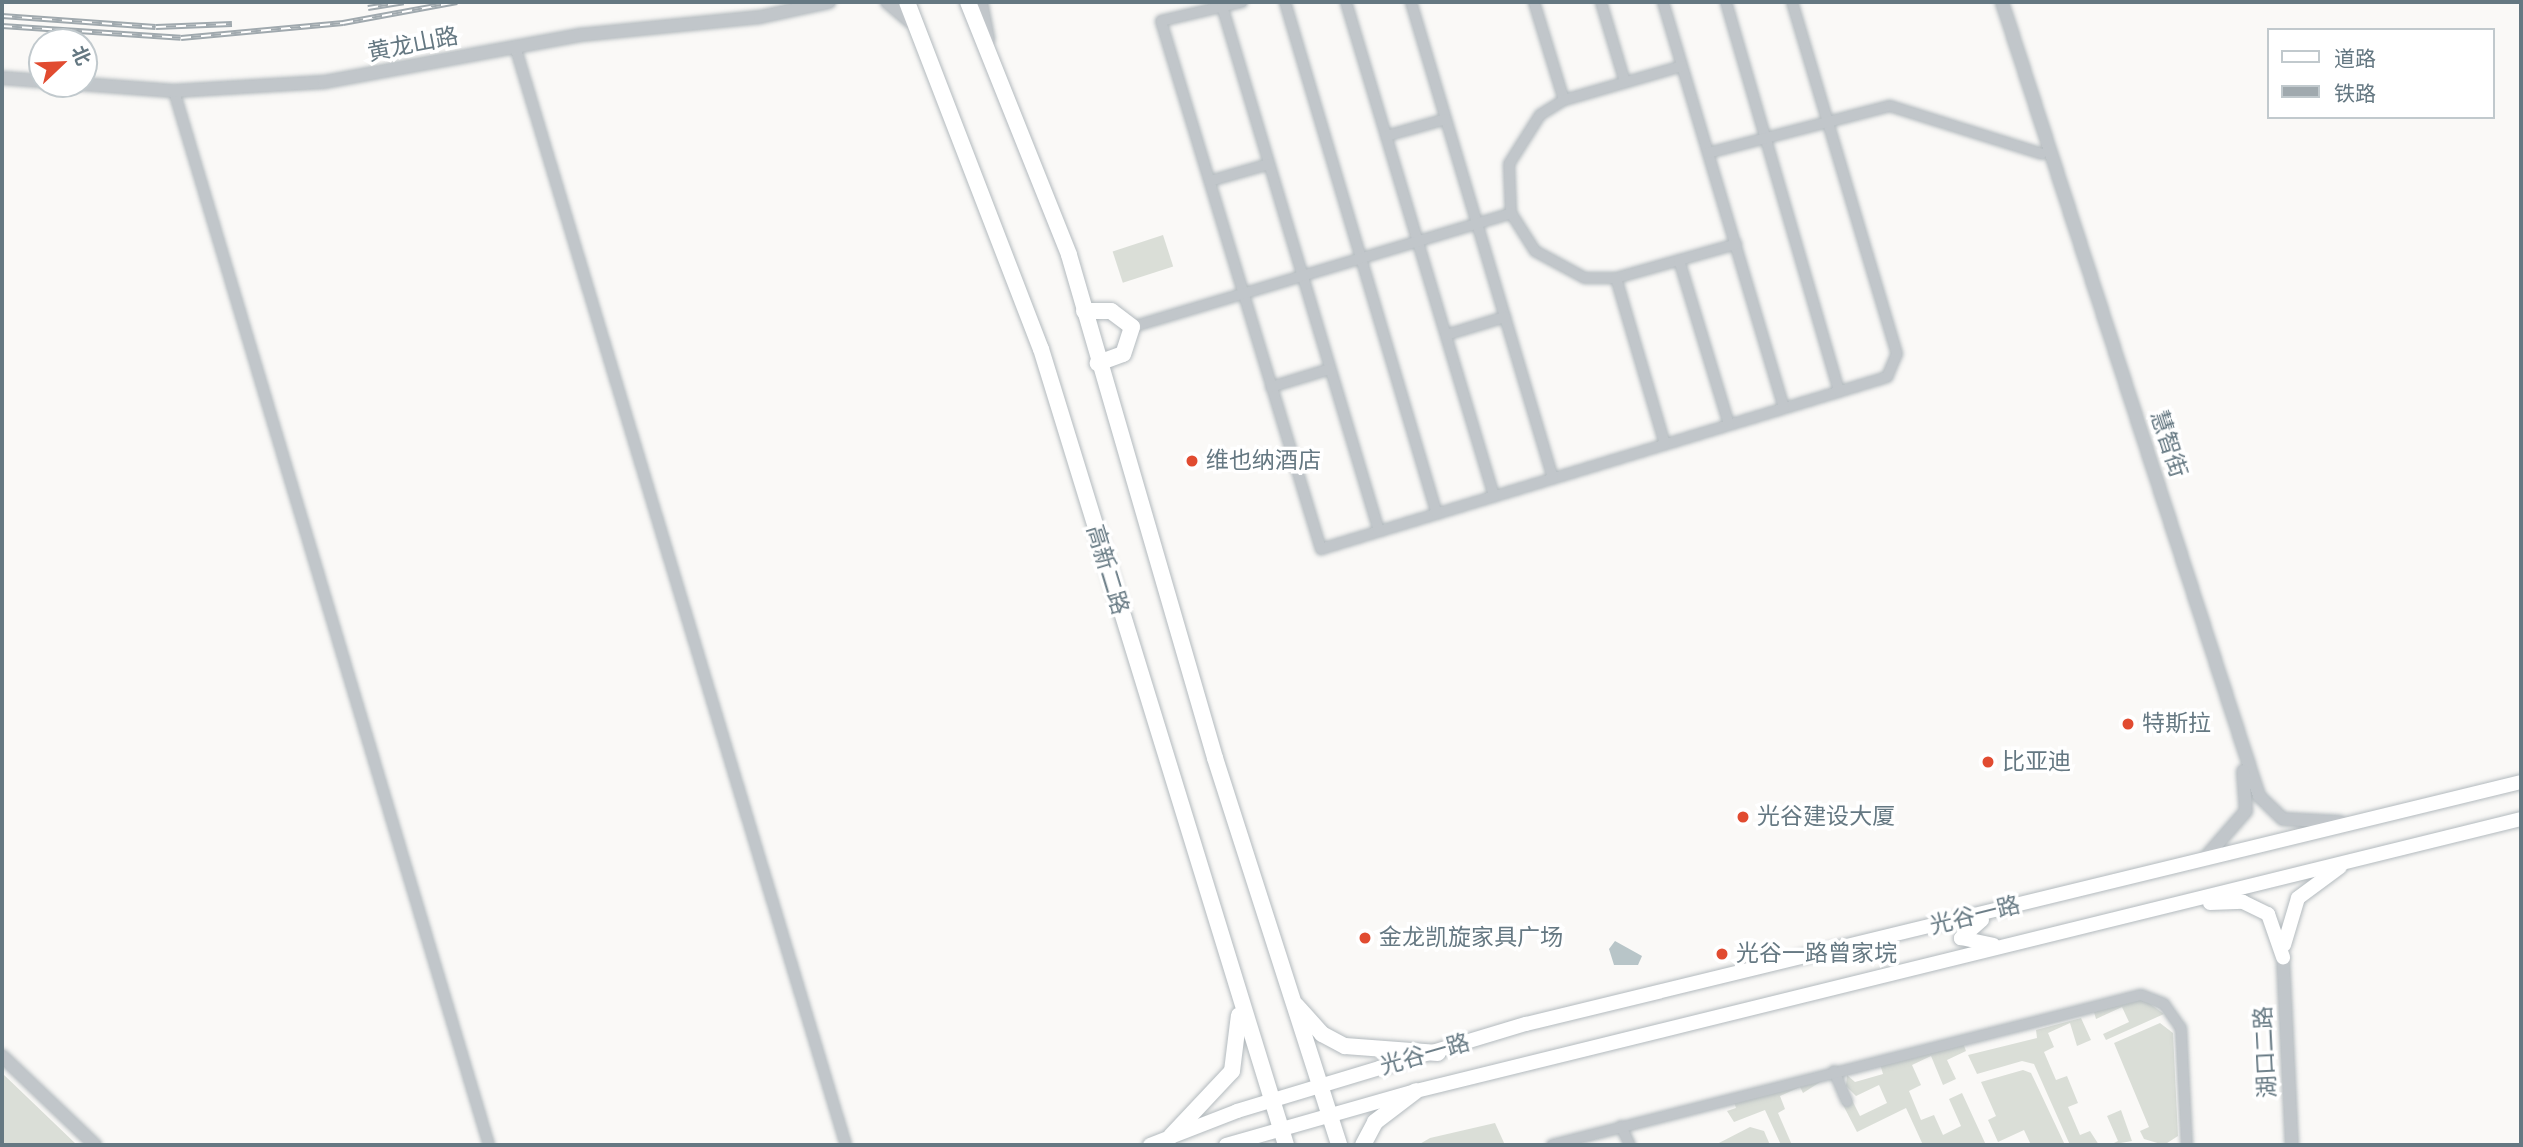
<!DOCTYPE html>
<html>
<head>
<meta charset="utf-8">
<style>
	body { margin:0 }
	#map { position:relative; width:2523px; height:1147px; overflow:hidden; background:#faf9f7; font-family:"Work Sans","Noto Sans SC",sans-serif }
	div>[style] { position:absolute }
	.green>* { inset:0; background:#daded7; transform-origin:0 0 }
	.water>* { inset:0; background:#b8c5c8 }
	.roads { filter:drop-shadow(0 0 2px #b3babe) drop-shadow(0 0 2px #b3babe) }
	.minor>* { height:10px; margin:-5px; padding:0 5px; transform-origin:5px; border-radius:5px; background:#c1c6ca }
	.tertiary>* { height:12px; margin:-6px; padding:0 6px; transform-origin:6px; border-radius:6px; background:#c1c6ca }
	.secondary>* { height:14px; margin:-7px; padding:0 7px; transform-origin:7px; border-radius:7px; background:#fff }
	.primary>* { height:16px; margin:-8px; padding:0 8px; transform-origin:8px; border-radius:8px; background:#fff }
	.rail>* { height:6px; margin-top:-3px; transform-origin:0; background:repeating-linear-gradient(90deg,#fff 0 10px,#a0a9ae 0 20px); box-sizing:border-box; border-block:2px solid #a0a9ae }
	.dots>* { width:19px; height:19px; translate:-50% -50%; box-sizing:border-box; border:4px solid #fff; border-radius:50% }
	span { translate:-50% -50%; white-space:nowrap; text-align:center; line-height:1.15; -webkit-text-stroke:7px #fff; paint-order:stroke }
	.street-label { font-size:23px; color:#657882 }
	.poi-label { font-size:23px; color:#657882 }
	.left { translate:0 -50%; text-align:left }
	.frame { position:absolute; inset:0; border:4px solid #657882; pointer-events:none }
	.legend { position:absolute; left:2267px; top:28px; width:228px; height:91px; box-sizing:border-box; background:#fff; border:2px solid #c1c9cd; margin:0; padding:9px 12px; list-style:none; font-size:21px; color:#657882 }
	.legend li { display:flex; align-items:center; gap:14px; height:35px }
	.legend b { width:35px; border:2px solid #c1c9cd }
	.north { position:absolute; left:28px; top:28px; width:70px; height:70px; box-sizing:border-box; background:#fff; border:2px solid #c1c9cd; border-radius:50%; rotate:67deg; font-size:19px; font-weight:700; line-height:28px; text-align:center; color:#657882 }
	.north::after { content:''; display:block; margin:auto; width:24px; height:32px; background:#e14b30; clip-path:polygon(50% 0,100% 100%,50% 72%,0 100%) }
</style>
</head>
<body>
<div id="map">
	<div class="green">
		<i style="left:1163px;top:235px;width:33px;height:53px;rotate:72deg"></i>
		<i style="clip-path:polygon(2142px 998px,2164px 1014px,2106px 1040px,2103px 1034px,2129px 1022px,2122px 1007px,2096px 1019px,2094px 1012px)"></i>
		<i style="clip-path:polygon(2081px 1018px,2091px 1040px,2077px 1046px,2070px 1023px,2048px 1033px,2054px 1047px,2044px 1052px,2056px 1080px,2067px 1076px,2078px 1103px,2068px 1107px,2080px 1135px,2090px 1131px,2099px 1145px,2070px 1145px,2034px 1064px,2022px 1061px,1977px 1074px,1968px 1055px,2037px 1038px,2036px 1030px)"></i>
		<i style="clip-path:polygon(2160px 1023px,2173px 1033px,2178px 1136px,2164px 1145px,2144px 1139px,2140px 1131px,2149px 1127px,2114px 1043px)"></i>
		<i style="clip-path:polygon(1963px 1043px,1966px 1051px,1947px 1060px,1956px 1079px,1943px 1085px,1931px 1056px,1912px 1065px,1921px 1085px,1909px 1091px,1921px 1120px,1934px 1115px,1943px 1135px,1961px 1126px,1949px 1099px,1962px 1093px,1986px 1145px,1923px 1145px,1906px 1108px,1857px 1132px,1842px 1103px,1851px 1098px,1860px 1116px,1887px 1103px,1879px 1085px,1856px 1096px,1846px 1086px,1847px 1075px,1855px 1082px,1883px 1074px,1880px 1064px)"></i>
		<i style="clip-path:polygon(2023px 1070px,2031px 1073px,2065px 1145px,2031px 1145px,2024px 1130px,1998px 1142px,1988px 1120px,1996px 1116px,1981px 1082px)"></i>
		<i style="clip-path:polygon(2px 1073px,77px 1145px,2px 1145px)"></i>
		<i style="clip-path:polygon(1828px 1077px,1803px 1093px,1800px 1087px,1780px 1096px,1785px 1109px,1778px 1113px,1792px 1145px,1781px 1145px,1765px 1110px,1734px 1122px,1727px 1111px,1736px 1108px,1734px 1102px)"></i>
		<i style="clip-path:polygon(2121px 1110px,2132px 1141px,2110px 1145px,2118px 1141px,2107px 1116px)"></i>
		<i style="clip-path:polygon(1495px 1123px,1505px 1145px,1418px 1145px,1430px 1138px)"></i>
		<i style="clip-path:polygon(1750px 1127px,1764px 1131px,1770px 1145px,1715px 1145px)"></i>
	</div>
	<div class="water">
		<i style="clip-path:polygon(1615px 941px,1642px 956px,1638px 965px,1614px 965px,1609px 949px)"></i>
	</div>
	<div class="roads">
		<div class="minor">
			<i style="left:1242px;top:2px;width:83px;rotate:166.8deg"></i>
			<i style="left:1161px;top:21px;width:552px;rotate:73.14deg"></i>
			<i style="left:1321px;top:549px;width:592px;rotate:-16.9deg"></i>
			<i style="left:1887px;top:377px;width:25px;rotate:-67deg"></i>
			<i style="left:1897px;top:354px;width:367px;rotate:-106.6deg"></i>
			<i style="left:1285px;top:2px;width:534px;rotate:73.47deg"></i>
			<i style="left:1346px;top:2px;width:516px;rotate:73.32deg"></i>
			<i style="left:1411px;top:2px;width:497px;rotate:73.4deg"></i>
			<i style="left:1534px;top:2px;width:102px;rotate:73deg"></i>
			<i style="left:1601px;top:2px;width:84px;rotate:73.3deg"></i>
			<i style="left:1663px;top:2px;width:424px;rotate:73.4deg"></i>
			<i style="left:1726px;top:2px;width:406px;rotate:73.8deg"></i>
			<i style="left:1222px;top:6px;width:548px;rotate:73.35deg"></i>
			<i style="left:515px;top:46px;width:1148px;rotate:73.24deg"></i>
			<i style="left:1682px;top:66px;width:123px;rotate:163.9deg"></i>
			<i style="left:1564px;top:100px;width:28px;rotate:148deg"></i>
			<i style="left:1540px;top:115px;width:58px;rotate:122.3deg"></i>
			<i style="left:1509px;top:164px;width:49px;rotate:87.7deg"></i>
			<i style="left:1511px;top:213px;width:45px;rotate:57.7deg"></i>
			<i style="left:1535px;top:251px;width:57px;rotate:28.4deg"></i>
			<i style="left:1585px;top:278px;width:31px"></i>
			<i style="left:1616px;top:278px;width:125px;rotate:-15.8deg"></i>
			<i style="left:174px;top:91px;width:1100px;rotate:73.36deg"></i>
			<i style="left:1386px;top:136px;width:62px;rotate:-15.8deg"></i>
			<i style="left:1708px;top:153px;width:188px;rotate:-14.5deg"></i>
			<i style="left:1890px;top:106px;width:159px;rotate:17.5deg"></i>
			<i style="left:1210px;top:181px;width:61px;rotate:-16.1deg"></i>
			<i style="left:1679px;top:260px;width:172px;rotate:73.1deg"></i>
			<i style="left:1616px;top:278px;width:173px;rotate:73.6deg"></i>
			<i style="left:1132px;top:327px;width:396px;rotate:-16.7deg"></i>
			<i style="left:1446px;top:335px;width:62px;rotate:-17deg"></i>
			<i style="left:1271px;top:387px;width:62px;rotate:-17deg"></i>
			<i style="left:1834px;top:1071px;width:33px;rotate:67deg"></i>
			<i style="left:1621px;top:1126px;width:21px;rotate:65deg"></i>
			<i style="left:1552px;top:1145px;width:608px;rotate:-14.29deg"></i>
			<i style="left:2141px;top:995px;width:25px;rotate:21deg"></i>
			<i style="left:2164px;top:1004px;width:29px;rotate:55deg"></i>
			<i style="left:2181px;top:1028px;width:117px;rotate:87.1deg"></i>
		</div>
		<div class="tertiary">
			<i style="left:887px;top:2px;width:30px;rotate:40deg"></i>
			<i style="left:981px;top:2px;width:38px;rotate:79deg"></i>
			<i style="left:2002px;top:2px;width:835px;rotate:72.06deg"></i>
			<i style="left:2259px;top:796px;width:33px;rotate:44deg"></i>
			<i style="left:2283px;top:819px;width:57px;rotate:3deg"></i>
			<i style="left:2px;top:78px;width:172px;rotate:4.3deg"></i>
			<i style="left:174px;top:91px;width:150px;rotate:-3.4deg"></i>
			<i style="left:324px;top:82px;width:260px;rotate:-10.4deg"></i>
			<i style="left:580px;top:35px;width:181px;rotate:-5.7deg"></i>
			<i style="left:760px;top:17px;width:71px;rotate:-12.3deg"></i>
			<i style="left:2205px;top:858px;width:62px;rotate:-48.9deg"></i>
			<i style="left:2246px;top:811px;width:40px;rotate:-94.3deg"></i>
			<i style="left:2283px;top:957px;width:188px;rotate:87.3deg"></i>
			<i style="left:2px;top:1056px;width:129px;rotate:43.7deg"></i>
		</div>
		<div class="secondary">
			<i style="left:2210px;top:903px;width:33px;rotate:-2deg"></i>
			<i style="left:2243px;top:902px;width:28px;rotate:26deg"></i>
			<i style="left:2268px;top:914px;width:46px;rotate:70.8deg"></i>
			<i style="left:1982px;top:920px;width:28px;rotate:139deg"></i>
			<i style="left:1961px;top:938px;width:33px;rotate:12deg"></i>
			<i style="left:2284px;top:945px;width:49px;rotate:-73.4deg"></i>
			<i style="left:2298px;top:898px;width:52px;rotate:-36.4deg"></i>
			<i style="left:1150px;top:1145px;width:93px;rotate:-21.3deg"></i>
			<i style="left:1237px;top:1111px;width:302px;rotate:-16.8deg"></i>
			<i style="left:1526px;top:1024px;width:1024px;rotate:-13.67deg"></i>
			<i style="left:1226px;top:1145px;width:198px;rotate:-15.9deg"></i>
			<i style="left:1416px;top:1091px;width:1138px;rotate:-13.83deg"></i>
		</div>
		<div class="primary">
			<i style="left:907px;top:2px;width:372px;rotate:68.9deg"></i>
			<i style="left:1041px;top:349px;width:833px;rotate:72.89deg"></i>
			<i style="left:968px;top:2px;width:272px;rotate:68.2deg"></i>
			<i style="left:1069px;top:255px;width:524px;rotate:73.81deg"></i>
			<i style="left:1215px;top:758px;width:406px;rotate:72.2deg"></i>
			<i style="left:1084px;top:311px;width:27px"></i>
			<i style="left:1111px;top:311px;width:26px;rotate:37deg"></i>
			<i style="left:1132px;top:327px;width:28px;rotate:108deg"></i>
			<i style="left:1123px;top:354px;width:27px;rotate:160deg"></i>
			<i style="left:1296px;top:1005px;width:39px;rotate:48deg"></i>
			<i style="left:1322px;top:1034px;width:26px;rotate:28deg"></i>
			<i style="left:1345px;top:1046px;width:93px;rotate:4.3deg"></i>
			<i style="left:1171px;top:1136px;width:89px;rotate:-46.8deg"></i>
			<i style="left:1232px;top:1071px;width:56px;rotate:-82.9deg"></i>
			<i style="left:1363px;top:1145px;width:26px;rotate:-62deg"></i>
			<i style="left:1375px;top:1122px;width:51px;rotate:-37.1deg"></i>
		</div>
	</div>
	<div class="rail">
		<i style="left:368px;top:8px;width:36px;rotate:-9deg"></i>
		<i style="left:2px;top:16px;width:154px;rotate:4.1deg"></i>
		<i style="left:156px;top:27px;width:76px;rotate:-2.3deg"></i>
		<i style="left:2px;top:26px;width:179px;rotate:3.8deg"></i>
		<i style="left:181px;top:38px;width:163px;rotate:-5.3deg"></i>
		<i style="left:343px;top:23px;width:116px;rotate:-10.4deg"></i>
	</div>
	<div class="dots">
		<i style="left:1192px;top:461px;background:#e14b30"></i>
		<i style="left:2128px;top:724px;background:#e14b30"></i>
		<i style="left:1988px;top:762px;background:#e14b30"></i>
		<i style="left:1743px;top:817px;background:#e14b30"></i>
		<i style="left:1365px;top:938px;background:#e14b30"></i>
		<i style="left:1722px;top:954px;background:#e14b30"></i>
	</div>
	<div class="street-label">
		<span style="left:413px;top:45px;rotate:-11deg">黄龙山路</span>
		<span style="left:2168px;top:444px;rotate:72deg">慧智街</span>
		<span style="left:1107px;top:570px;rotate:73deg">高新二路</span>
		<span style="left:1975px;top:916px;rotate:-14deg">光谷一路</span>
		<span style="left:2266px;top:1052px;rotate:-93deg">湖口二路</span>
		<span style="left:1425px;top:1055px;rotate:-16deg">光谷一路</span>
	</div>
	<div class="poi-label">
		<span class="left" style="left:1206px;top:461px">维也纳酒店</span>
		<span class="left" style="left:2142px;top:724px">特斯拉</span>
		<span class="left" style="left:2002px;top:762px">比亚迪</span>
		<span class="left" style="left:1757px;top:817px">光谷建设大厦</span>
		<span class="left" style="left:1379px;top:938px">金龙凯旋家具广场</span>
		<span class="left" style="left:1736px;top:954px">光谷一路曾家垸</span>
	</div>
	<div class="frame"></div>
	<ul class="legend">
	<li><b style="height:9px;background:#fff"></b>道路</li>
	<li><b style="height:9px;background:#a0a9ae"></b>铁路</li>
	</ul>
	<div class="north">北</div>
</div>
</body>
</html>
